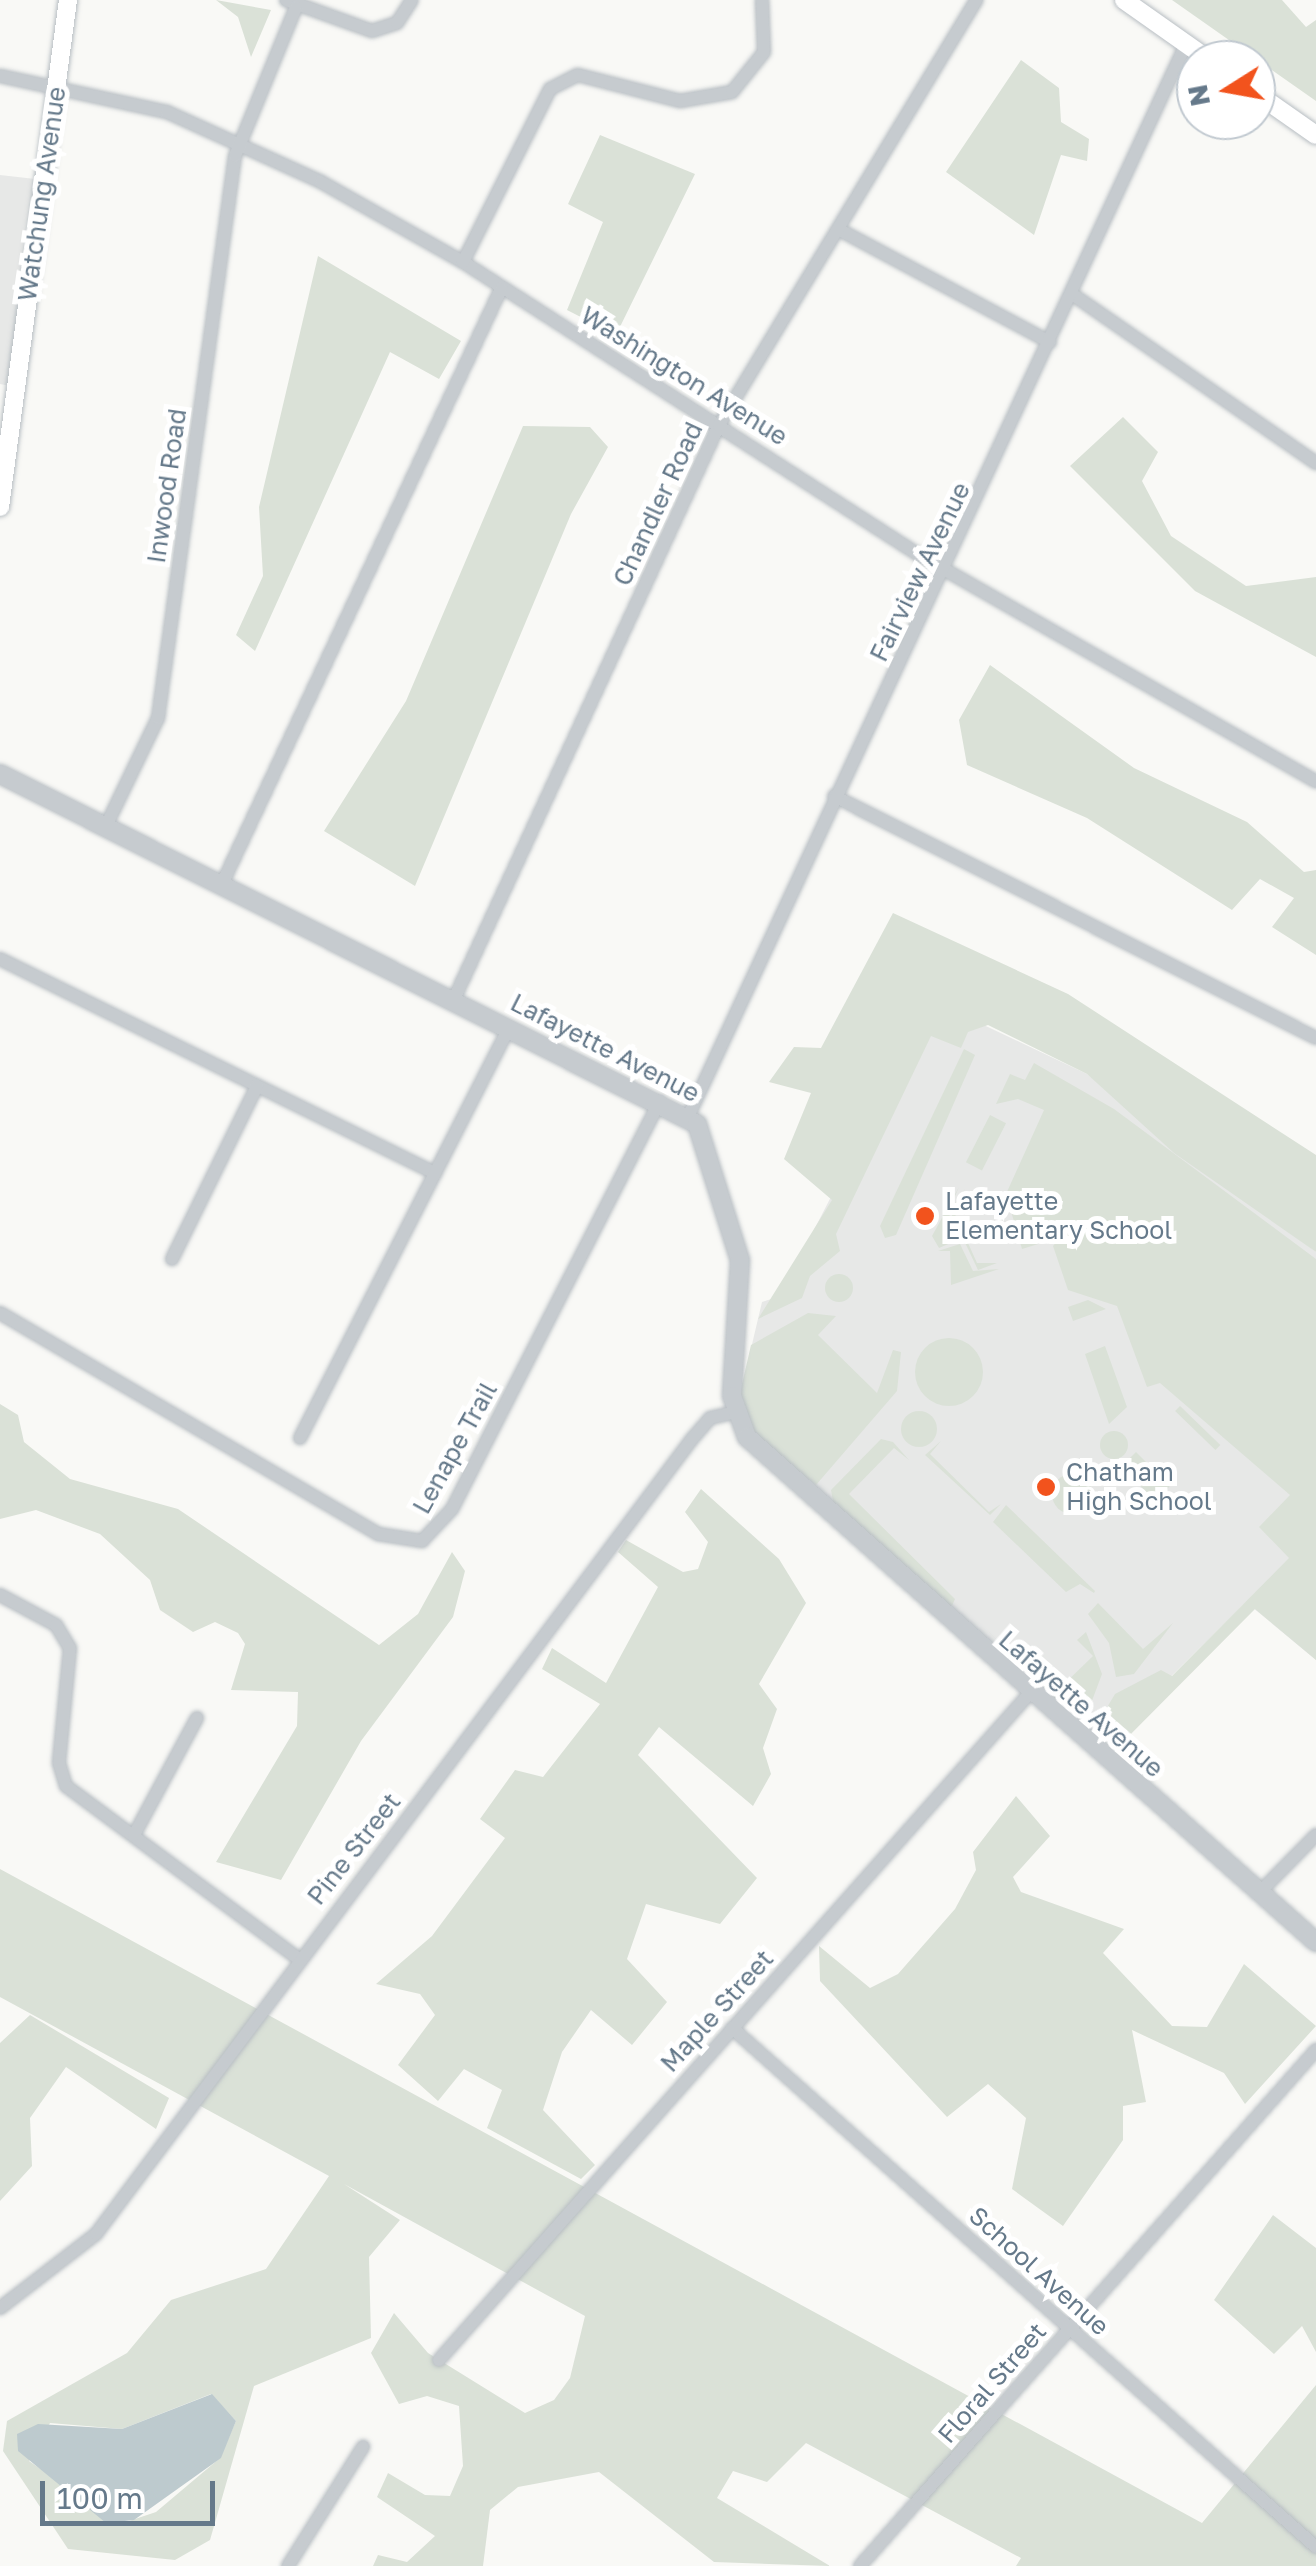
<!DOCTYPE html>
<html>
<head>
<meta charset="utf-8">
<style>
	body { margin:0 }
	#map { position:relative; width:1316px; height:2566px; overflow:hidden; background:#f9f9f6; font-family:"Golos Text",sans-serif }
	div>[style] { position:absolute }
	.built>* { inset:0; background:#e7e8e7 }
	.green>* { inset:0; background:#dae1d7; transform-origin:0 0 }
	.round { border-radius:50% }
	.water>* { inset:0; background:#bdcace }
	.roads { filter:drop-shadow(0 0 2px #b8bec3) drop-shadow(0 0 2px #b8bec3) }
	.minor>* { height:12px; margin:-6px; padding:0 6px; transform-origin:6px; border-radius:6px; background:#c6cbcf }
	.tertiary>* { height:18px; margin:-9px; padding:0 9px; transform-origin:9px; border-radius:9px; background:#c6cbcf }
	.secondary>* { height:18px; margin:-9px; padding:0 9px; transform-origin:9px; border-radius:9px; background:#fff }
	.dots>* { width:28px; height:28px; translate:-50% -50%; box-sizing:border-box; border:5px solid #fff; border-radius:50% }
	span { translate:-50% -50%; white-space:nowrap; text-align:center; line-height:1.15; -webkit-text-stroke:10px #fff; paint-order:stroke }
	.street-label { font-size:25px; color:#65798a }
	.poi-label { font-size:25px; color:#65798a }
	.left { translate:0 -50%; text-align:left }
	.north { position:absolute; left:1176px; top:40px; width:100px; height:100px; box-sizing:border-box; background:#fff; border:2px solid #c1c9d0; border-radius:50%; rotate:259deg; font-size:28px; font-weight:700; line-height:40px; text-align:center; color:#65798a }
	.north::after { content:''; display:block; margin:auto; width:35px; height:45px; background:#f2531d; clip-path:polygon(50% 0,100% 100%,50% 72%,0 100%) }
	.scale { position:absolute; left:40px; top:2481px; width:175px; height:45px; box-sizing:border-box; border:5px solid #65798a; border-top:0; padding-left:12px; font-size:30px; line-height:35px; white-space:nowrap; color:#65798a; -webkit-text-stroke:8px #fff; paint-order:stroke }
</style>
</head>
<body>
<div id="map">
	<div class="built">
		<i style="clip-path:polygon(0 175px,44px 180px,16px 387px,0 384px)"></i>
		<i style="clip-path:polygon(952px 1010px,1087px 1074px,1316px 1252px,1316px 1660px,1246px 1602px,1103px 1744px,764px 1445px,740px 1395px,762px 1302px,780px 1296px,925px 1014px)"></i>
	</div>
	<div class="green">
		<i style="clip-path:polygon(216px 0,271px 10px,251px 57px,238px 17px)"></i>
		<i style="clip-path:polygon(1172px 0,1282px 0,1306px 27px,1316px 20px,1316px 101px)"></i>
		<i style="clip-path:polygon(1021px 60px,1059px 88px,1061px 122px,1089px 139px,1087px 161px,1061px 155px,1034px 235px,946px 172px)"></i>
		<i style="clip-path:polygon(600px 135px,695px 174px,616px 335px,567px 310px,603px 222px,568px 204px)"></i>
		<i style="clip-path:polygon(318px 256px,461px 341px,439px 379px,390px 352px,255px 651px,236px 635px,263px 576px,259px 507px)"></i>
		<i style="clip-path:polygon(1123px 417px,1158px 452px,1142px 481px,1171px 536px,1246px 586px,1316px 577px,1316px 657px,1195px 591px,1070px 466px)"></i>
		<i style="clip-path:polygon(523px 426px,590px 427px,608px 447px,571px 514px,415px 886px,324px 831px,406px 701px)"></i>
		<i style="clip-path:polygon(990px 665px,1134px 768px,1247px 822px,1304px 872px,1316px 870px,1316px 955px,1272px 927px,1294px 898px,1260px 879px,1232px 910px,1087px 818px,967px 765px,959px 720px)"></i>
		<i style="clip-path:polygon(893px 913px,1068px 994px,1316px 1155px,1316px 1252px,1174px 1153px,1087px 1074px,988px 1025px,968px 1032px,961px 1048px,931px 1036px,836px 1234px,840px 1251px,810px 1276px,802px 1298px,758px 1319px,832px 1200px,784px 1159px,811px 1093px,769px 1082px,794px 1047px,821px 1048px)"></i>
		<i style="clip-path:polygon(964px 1049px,975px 1055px,896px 1235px,885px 1238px,880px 1226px)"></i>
		<i style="clip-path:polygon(1034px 1063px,1114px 1109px,1316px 1259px,1316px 1660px,1255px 1609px,1116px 1749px,1096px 1726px,1115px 1694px,1161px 1670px,1172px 1676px,1289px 1558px,1259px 1527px,1290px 1495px,1160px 1383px,1147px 1387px,1117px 1306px,1068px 1290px,1053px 1246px,1061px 1237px,1022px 1249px,1006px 1194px,1044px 1110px,1018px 1099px,996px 1104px,1010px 1074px,1025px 1080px)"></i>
		<i style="left:990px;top:1115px;width:18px;height:53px;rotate:27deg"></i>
		<i style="clip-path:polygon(959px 1187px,948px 1212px,960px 1239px,939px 1248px,932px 1236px)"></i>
		<i style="clip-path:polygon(965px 1189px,954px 1212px,977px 1263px,997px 1263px,978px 1270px,950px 1211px)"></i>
		<i style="clip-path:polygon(960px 1244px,973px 1271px,999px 1269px,951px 1285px,950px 1251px,938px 1251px)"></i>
		<i class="round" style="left:825px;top:1274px;width:28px;height:28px"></i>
		<i style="clip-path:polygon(1088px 1300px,1106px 1309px,1073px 1321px,1068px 1307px)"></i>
		<i style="clip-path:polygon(808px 1313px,836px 1316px,818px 1335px,877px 1393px,893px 1350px,901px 1352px,897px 1391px,816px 1485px,757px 1439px,740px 1393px,751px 1345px)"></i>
		<i class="round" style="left:915px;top:1338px;width:68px;height:68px"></i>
		<i style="clip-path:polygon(1105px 1346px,1127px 1407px,1109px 1424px,1085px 1354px)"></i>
		<i style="clip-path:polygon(0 1404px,18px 1415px,24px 1442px,70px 1479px,178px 1509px,379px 1645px,418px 1614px,452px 1552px,465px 1571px,453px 1617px,361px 1741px,281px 1880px,216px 1862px,297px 1726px,298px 1692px,231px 1690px,245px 1644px,238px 1633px,215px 1622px,193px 1632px,160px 1610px,150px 1580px,100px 1534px,36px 1510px,0 1519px)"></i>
		<i style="left:1180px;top:1406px;width:56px;height:7px;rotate:44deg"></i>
		<i class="round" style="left:901px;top:1411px;width:36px;height:36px"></i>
		<i class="round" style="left:1100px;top:1431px;width:28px;height:28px"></i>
		<i style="clip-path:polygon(881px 1439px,893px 1442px,909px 1460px,894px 1448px,849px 1494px,955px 1599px,951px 1608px,834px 1506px,831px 1490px)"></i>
		<i style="clip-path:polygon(941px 1441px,930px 1454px,989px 1512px,1001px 1504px,990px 1515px,925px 1455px)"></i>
		<i style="left:1136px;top:1452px;width:48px;height:21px;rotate:45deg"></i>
		<i class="round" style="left:1052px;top:1474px;width:40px;height:40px"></i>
		<i style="clip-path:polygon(701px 1489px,779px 1559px,806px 1603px,759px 1684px,777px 1709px,763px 1748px,771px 1774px,753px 1806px,659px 1727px,638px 1755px,757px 1878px,720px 1924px,646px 1904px,627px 1959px,667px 2002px,632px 2045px,591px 2010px,562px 2052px,543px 2110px,595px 2165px,581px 2179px,487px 2128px,502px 2090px,464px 2069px,438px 2101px,398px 2065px,435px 2015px,420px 1994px,376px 1984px,432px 1936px,505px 1838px,480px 1819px,515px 1770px,543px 1777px,600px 1704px,542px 1669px,552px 1648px,606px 1683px,658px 1587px,618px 1552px,626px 1540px,683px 1572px,698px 1569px,708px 1542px,685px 1512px)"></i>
		<i style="clip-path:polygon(1006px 1505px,1095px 1591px,1094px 1593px,1080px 1584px,1066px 1592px,993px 1522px)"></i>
		<i style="clip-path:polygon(1098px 1603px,1143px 1649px,1173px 1623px,1134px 1674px,1116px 1677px,1109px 1643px,1088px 1614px)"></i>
		<i style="clip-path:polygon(987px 1630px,1043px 1685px,1060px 1688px,1093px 1656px,1077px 1640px,1086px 1632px,1102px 1674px,1087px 1714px,1075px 1718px)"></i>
		<i style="clip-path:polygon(1016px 1796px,1050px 1836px,1013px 1877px,1021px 1892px,1124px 1929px,1103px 1953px,1172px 2026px,1207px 2027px,1244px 1964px,1316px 2026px,1245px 2104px,1224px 2073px,1132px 2030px,1146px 2102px,1123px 2106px,1123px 2140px,1063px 2226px,1012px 2189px,1026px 2118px,988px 2084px,947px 2117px,820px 1981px,819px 1946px,870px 1988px,898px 1974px,955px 1909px,976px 1870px,973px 1852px)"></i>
		<i style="clip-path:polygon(evenodd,0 1869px,1202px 2523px,1316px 2385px,1316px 2566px,1016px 2566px,1021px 2558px,806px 2443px,767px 2482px,733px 2471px,717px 2498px,830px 2566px,714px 2562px,599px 2472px,518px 2487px,490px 2510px,483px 2566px,373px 2566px,378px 2555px,407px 2562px,435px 2536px,377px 2497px,388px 2473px,425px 2495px,450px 2496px,463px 2466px,459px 2406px,427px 2396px,399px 2404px,371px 2353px,394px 2313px,428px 2353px,525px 2413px,554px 2400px,570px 2378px,585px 2316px,344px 2184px,400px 2220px,369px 2257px,371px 2338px,254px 2386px,210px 2540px,175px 2560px,68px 2549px,3px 2451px,7px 2421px,127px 2353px,171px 2300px,266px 2269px,329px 2176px,0 1997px,0 1869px,211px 2394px,236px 2421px,220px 2458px,156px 2512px,120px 2524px,29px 2461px,50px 2423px,122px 2429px,211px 2394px)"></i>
		<i style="clip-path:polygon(30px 2015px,169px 2098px,156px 2129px,66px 2067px,30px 2118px,32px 2166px,0 2201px,0 2043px)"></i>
		<i style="clip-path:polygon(1273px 2215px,1316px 2248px,1316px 2352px,1302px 2326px,1274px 2354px,1214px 2300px)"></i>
	</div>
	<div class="water">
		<i style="clip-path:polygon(212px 2394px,236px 2421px,221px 2458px,134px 2520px,106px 2523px,18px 2451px,17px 2434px,38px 2424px,122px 2429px)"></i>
	</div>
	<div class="roads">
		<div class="minor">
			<i style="left:286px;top:0;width:91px;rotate:19.8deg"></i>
			<i style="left:372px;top:31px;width:26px;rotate:-18deg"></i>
			<i style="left:397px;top:23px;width:27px;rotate:-57deg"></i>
			<i style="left:0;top:76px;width:171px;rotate:12.2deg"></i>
			<i style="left:167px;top:112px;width:169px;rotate:24.4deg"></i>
			<i style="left:321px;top:182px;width:163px;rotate:29.4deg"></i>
			<i style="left:463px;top:262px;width:542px;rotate:32.72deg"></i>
			<i style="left:919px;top:555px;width:457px;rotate:29.7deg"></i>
			<i style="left:840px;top:230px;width:238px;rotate:28.1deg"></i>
			<i style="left:463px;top:262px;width:194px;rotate:-63.3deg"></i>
			<i style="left:550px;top:89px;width:31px;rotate:-27deg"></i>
			<i style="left:578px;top:75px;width:105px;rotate:14.3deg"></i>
			<i style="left:680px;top:101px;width:53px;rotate:-9.8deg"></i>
			<i style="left:732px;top:92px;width:51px;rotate:-51.3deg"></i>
			<i style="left:764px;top:52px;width:52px;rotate:-92.2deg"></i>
			<i style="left:1072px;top:294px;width:297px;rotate:34.7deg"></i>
			<i style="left:834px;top:796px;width:539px;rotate:26.66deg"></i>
			<i style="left:106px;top:826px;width:120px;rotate:-64.3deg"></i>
			<i style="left:158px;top:718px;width:567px;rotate:-82.2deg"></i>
			<i style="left:235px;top:156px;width:161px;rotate:-67.7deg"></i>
			<i style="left:222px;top:884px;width:657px;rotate:-64.88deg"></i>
			<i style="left:0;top:959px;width:485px;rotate:26.2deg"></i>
			<i style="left:454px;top:999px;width:632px;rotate:-65.22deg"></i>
			<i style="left:719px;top:425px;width:497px;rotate:-58.8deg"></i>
			<i style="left:688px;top:1117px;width:1183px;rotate:-65.1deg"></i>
			<i style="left:172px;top:1259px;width:193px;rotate:-63.8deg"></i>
			<i style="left:0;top:1313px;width:438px;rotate:30.3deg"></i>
			<i style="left:378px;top:1534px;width:45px;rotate:9deg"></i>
			<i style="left:422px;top:1541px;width:44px;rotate:-46.8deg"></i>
			<i style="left:452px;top:1509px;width:458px;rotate:-63deg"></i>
			<i style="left:300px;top:1438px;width:461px;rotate:-63deg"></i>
			<i style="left:0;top:1595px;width:64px;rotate:28.2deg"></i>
			<i style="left:56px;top:1625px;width:27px;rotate:59deg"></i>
			<i style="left:70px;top:1648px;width:116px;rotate:95.5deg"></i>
			<i style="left:59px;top:1763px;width:24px;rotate:73deg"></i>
			<i style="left:66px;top:1786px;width:289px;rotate:36.6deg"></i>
			<i style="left:134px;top:1835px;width:133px;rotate:-61.7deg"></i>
			<i style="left:1260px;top:1892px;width:80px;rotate:-45.5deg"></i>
			<i style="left:732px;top:2028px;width:781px;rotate:41.63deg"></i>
			<i style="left:0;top:2308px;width:121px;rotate:-37.6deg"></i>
			<i style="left:96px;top:2234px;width:994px;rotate:-53.14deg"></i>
			<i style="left:692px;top:1439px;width:28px;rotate:-49deg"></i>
			<i style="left:710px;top:1418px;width:26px;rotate:-13deg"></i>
			<i style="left:439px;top:2360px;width:890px;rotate:-48.46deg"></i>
			<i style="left:288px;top:2566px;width:141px;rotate:-57.8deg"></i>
			<i style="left:860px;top:2566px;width:689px;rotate:-48.53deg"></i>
		</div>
		<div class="tertiary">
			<i style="left:0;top:774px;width:780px;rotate:26.66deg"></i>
			<i style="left:697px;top:1124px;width:143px;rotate:72.5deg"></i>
			<i style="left:740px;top:1260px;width:136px;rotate:93.4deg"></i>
			<i style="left:732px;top:1396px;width:44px;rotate:69.9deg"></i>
			<i style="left:747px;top:1437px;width:761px;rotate:41.59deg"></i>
		</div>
		<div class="secondary">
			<i style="left:1124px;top:0;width:104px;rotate:35.2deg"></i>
			<i style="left:1256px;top:93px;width:73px;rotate:35deg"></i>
			<i style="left:0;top:507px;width:512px;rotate:-82.36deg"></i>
		</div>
	</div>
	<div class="dots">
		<i style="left:925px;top:1216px;background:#f2531d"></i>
		<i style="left:1046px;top:1487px;background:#f2531d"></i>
	</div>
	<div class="street-label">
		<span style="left:42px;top:194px;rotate:-82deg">Watchung Avenue</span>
		<span style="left:684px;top:376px;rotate:32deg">Washington Avenue</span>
		<span style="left:167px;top:486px;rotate:-82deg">Inwood Road</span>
		<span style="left:658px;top:504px;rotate:-65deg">Chandler Road</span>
		<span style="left:920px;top:572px;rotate:-64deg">Fairview Avenue</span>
		<span style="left:605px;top:1048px;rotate:27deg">Lafayette Avenue</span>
		<span style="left:455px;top:1448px;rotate:-61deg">Lenape Trail</span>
		<span style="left:1081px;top:1704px;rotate:41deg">Lafayette Avenue</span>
		<span style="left:354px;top:1849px;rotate:-52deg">Pine Street</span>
		<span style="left:717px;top:2011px;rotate:-48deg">Maple Street</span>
		<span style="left:1039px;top:2271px;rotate:42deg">School Avenue</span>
		<span style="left:992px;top:2383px;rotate:-49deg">Floral Street</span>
	</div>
	<div class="poi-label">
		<span class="left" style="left:945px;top:1216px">Lafayette<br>Elementary School</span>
		<span class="left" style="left:1066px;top:1487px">Chatham<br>High School</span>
	</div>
	<div class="north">N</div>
	<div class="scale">100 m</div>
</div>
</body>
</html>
